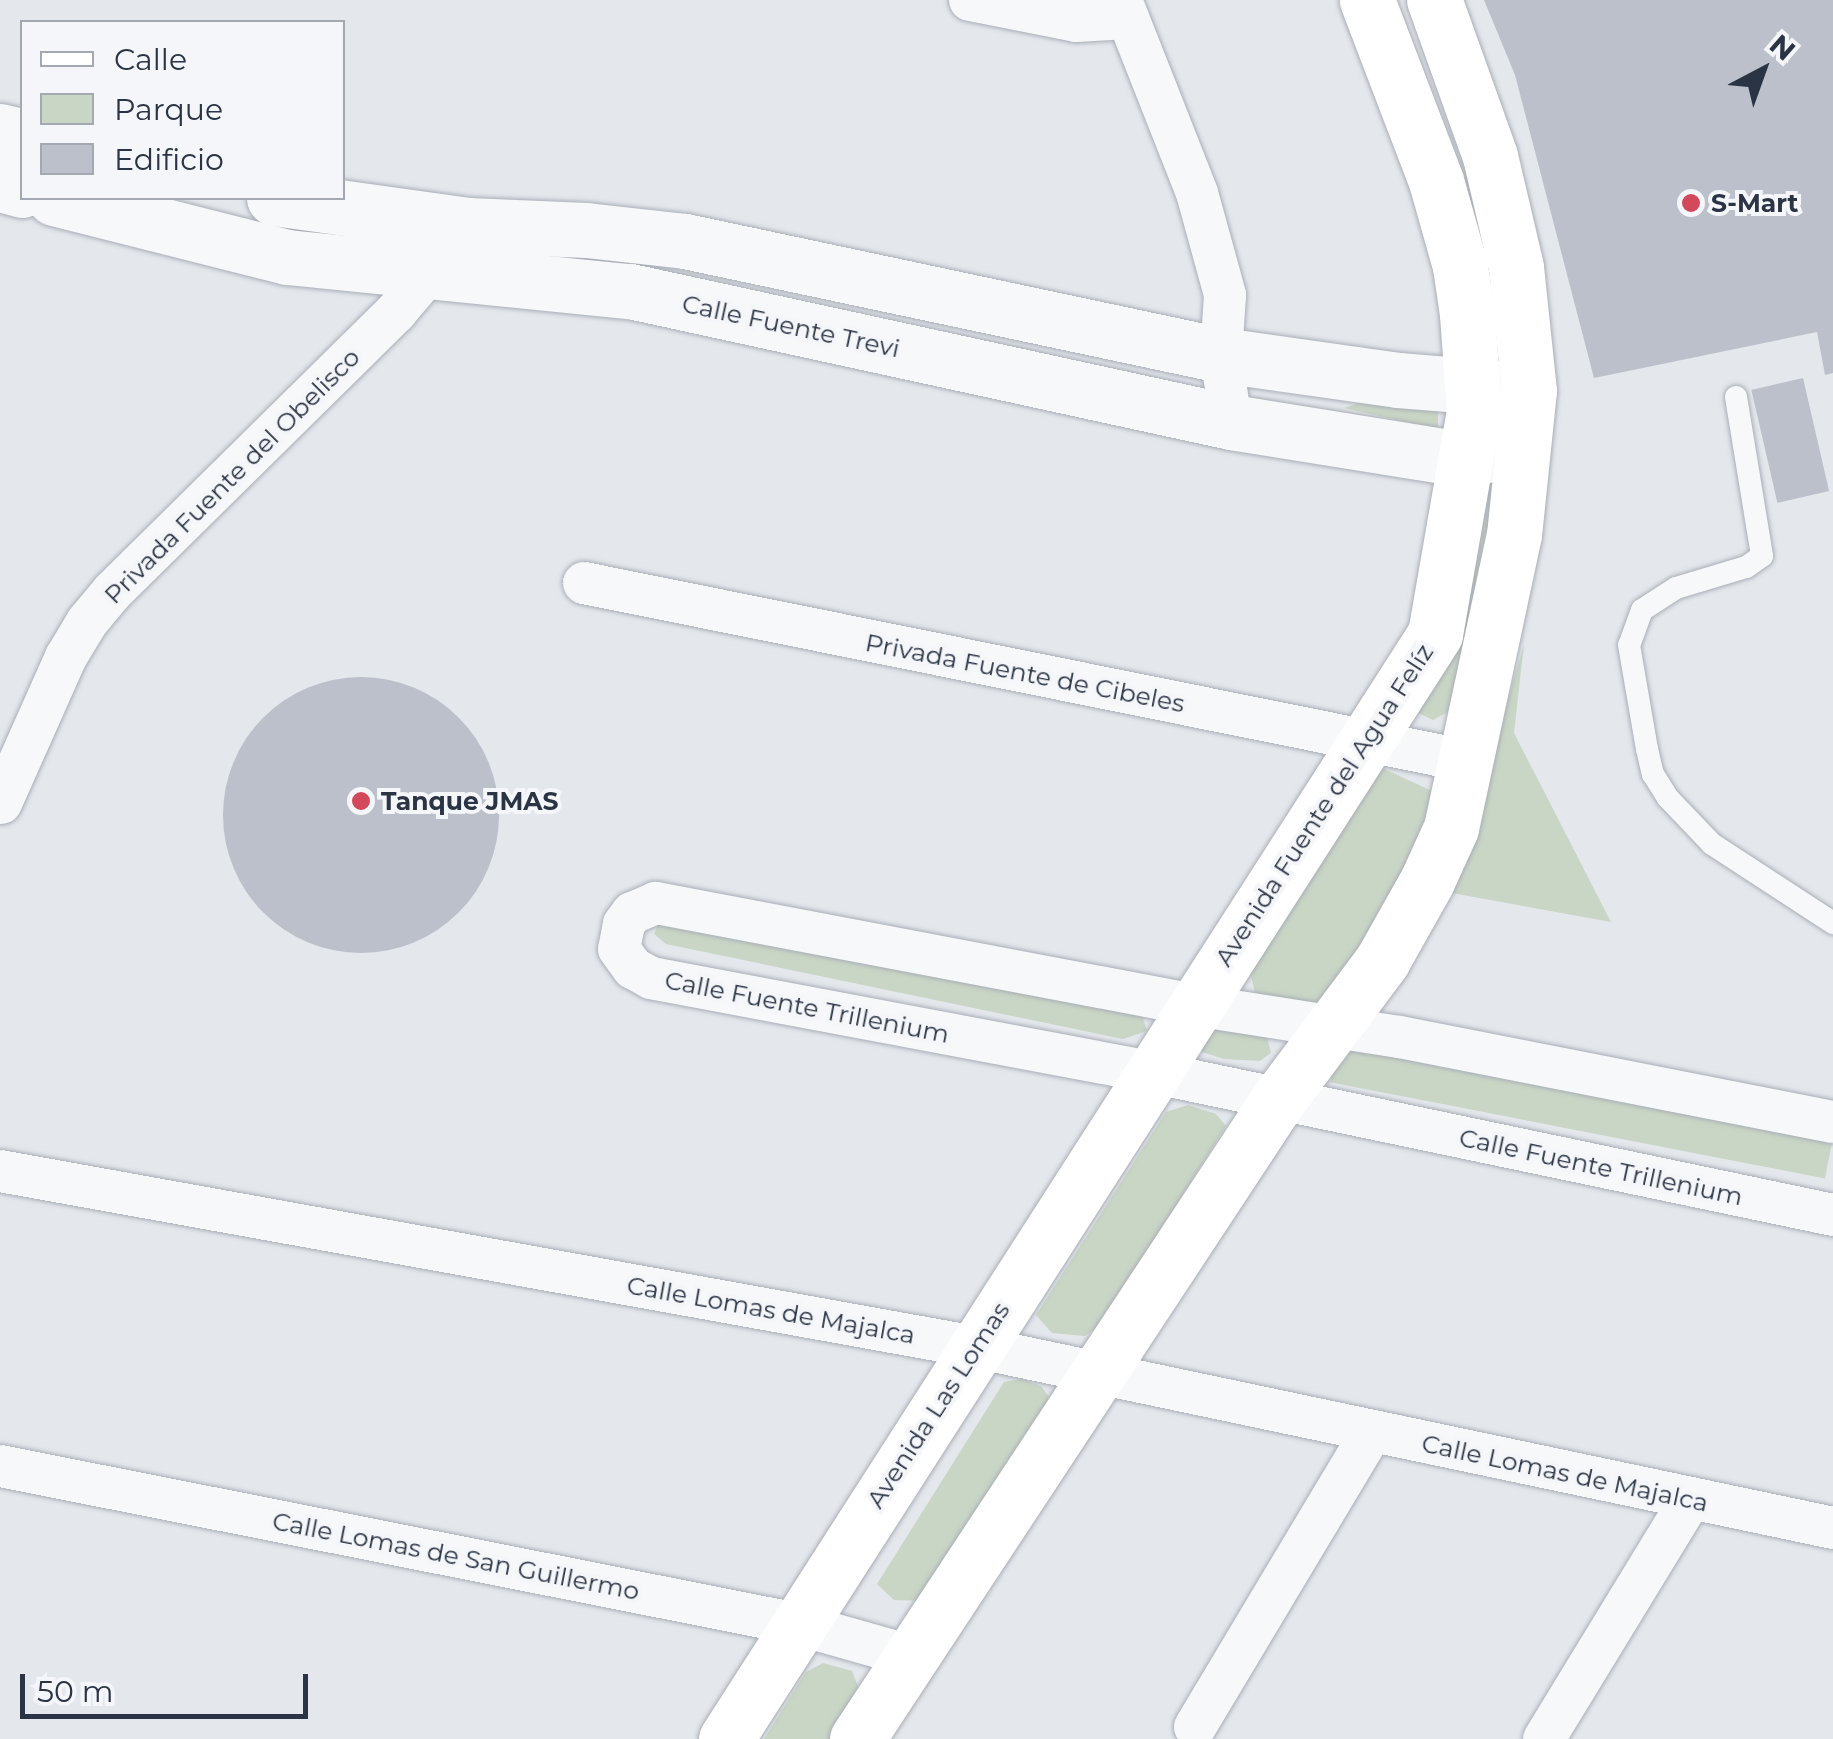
<!DOCTYPE html>
<html>
<head>
<meta charset="utf-8">
<style>
	body { margin:0 }
	#map { position:relative; width:1833px; height:1739px; overflow:hidden; background:#e4e7ec; font-family:Montserrat,sans-serif }
	div>[style] { position:absolute }
	.green>* { inset:0; background:#c9d6c5; transform-origin:0 0 }
	.building>* { inset:0; background:#bbc0ca; transform-origin:0 0 }
	.round { border-radius:50% }
	.roads { filter:drop-shadow(0 0 2px #a9aeb7) drop-shadow(0 0 2px #a9aeb7) }
	.service>* { height:22px; margin:-11px; padding:0 11px; transform-origin:11px; border-radius:11px; background:#f7f8fa }
	.minor>* { height:42px; margin:-21px; padding:0 21px; transform-origin:21px; border-radius:21px; background:#f7f8fa }
	.tertiary>* { height:55px; margin:-27.5px; padding:0 27.5px; transform-origin:27.5px; border-radius:27.5px; background:#f7f8fa }
	.secondary>* { height:55px; margin:-27.5px; padding:0 27.5px; transform-origin:27.5px; border-radius:27.5px; background:#fff }
	.dots>* { width:28px; height:28px; translate:-50% -50%; box-sizing:border-box; border:5px solid #f4f6f9; border-radius:50% }
	span { translate:-50% -50%; white-space:nowrap; text-align:center; line-height:1.15; -webkit-text-stroke:8px #f4f6f9; paint-order:stroke }
	.poi-label { font-size:25px; color:#2b3445; font-weight:700 }
	.left { translate:0 -50%; text-align:left }
	.street-label { font-size:25px; color:#2b3445 }
	.legend { position:absolute; left:20px; top:20px; width:325px; height:180px; box-sizing:border-box; background:#f4f6f9; border:2px solid #a4a8b1; margin:0; padding:12px 18px; list-style:none; font-size:30px; color:#2b3445 }
	.legend li { display:flex; align-items:center; gap:20px; height:50px }
	.legend b { width:50px; border:2px solid #a4a8b1 }
	.north { position:absolute; left:1713px; top:20px; width:100px; height:100px; -webkit-text-stroke:8px #f4f6f9; paint-order:stroke; rotate:41deg; font-size:28px; font-weight:700; line-height:40px; text-align:center; color:#2b3445 }
	.north::after { content:''; display:block; margin:auto; width:35px; height:45px; background:#2b3445; clip-path:polygon(50% 0,100% 100%,50% 72%,0 100%) }
	.scale { position:absolute; left:20px; top:1674px; width:288px; height:45px; box-sizing:border-box; border:5px solid #2b3445; border-top:0; padding-left:12px; font-size:30px; line-height:35px; white-space:nowrap; color:#2b3445; -webkit-text-stroke:8px #f4f6f9; paint-order:stroke }
</style>
</head>
<body>
<div id="map">
	<div class="green">
		<i style="clip-path:polygon(1384px 395px,1438px 408px,1438px 429px,1344px 408px)"></i>
		<i style="clip-path:polygon(1477px 468px,1498px 480px,1453px 709px,1433px 720px,1408px 708px)"></i>
		<i style="clip-path:polygon(1524px 644px,1514px 733px,1611px 922px,1452px 893px)"></i>
		<i style="clip-path:polygon(1382px 768px,1443px 796px,1336px 1005px,1267px 998px,1255px 992px,1249px 969px,1369px 773px)"></i>
		<i style="clip-path:polygon(671px 923px,1141px 1012px,1147px 1031px,1123px 1039px,666px 944px,654px 934px,658px 925px)"></i>
		<i style="clip-path:polygon(1224px 1025px,1266px 1033px,1271px 1053px,1260px 1061px,1224px 1059px,1202px 1052px,1202px 1032px)"></i>
		<i style="left:1338px;top:1042px;width:504px;height:41px;rotate:11deg"></i>
		<i style="clip-path:polygon(1188px 1105px,1216px 1114px,1226px 1126px,1102px 1323px,1085px 1336px,1052px 1333px,1036px 1315px,1166px 1112px)"></i>
		<i style="clip-path:polygon(1021px 1379px,1041px 1386px,1049px 1397px,1044px 1412px,925px 1601px,894px 1600px,877px 1584px,1004px 1382px)"></i>
		<i style="clip-path:polygon(823px 1663px,852px 1671px,859px 1689px,829px 1739px,764px 1739px,806px 1672px)"></i>
	</div>
	<div class="building">
		<i style="clip-path:polygon(1484px 0,1833px 0,1833px 373px,1825px 375px,1817px 332px,1594px 378px,1515px 75px)"></i>
		<i style="left:1803px;top:378px;width:116px;height:53px;rotate:77deg"></i>
		<i class="round" style="left:223px;top:677px;width:276px;height:276px"></i>
	</div>
	<div class="roads">
		<div class="service">
			<i style="left:1736px;top:397px;width:161px;rotate:80.7deg"></i>
			<i style="left:1762px;top:556px;width:19px;rotate:145deg"></i>
			<i style="left:1746px;top:567px;width:73px;rotate:163.3deg"></i>
			<i style="left:1676px;top:588px;width:40px;rotate:147.1deg"></i>
			<i style="left:1642px;top:610px;width:37px;rotate:110deg"></i>
			<i style="left:1629px;top:645px;width:106px;rotate:80.2deg"></i>
			<i style="left:1647px;top:749px;width:26px;rotate:77deg"></i>
			<i style="left:1653px;top:774px;width:28px;rotate:58deg"></i>
			<i style="left:1668px;top:798px;width:64px;rotate:46.3deg"></i>
			<i style="left:1712px;top:844px;width:145px;rotate:33.1deg"></i>
		</div>
		<div class="minor">
			<i style="left:970px;top:0;width:108px;rotate:11.2deg"></i>
			<i style="left:1076px;top:21px;width:52px;rotate:-3.3deg"></i>
			<i style="left:1121px;top:0;width:207px;rotate:68.5deg"></i>
			<i style="left:1197px;top:193px;width:106px;rotate:74.6deg"></i>
			<i style="left:1225px;top:295px;width:60px;rotate:93.8deg"></i>
			<i style="left:1221px;top:355px;width:68px;rotate:81.5deg"></i>
			<i style="left:584px;top:583px;width:901px;rotate:11.4deg"></i>
			<i style="left:1px;top:803px;width:160px;rotate:-66deg"></i>
			<i style="left:66px;top:657px;width:41px;rotate:-59deg"></i>
			<i style="left:87px;top:622px;width:40px;rotate:-50deg"></i>
			<i style="left:113px;top:591px;width:397px;rotate:-44.6deg"></i>
			<i style="left:396px;top:312px;width:76px;rotate:-49.8deg"></i>
			<i style="left:1833px;top:1122px;width:442px;rotate:-168.9deg"></i>
			<i style="left:1399px;top:1037px;width:207px;rotate:-171.1deg"></i>
			<i style="left:1194px;top:1005px;width:548px;rotate:-169.26deg"></i>
			<i style="left:656px;top:903px;width:26px;rotate:157deg"></i>
			<i style="left:632px;top:913px;width:14px;rotate:126deg"></i>
			<i style="left:624px;top:924px;width:25px;rotate:101deg"></i>
			<i style="left:619px;top:949px;width:24px;rotate:54deg"></i>
			<i style="left:633px;top:968px;width:21px;rotate:29deg"></i>
			<i style="left:651px;top:978px;width:509px;rotate:10.65deg"></i>
			<i style="left:1151px;top:1072px;width:697px;rotate:11.84deg"></i>
			<i style="left:0;top:1171px;width:991px;rotate:10.23deg"></i>
			<i style="left:975px;top:1347px;width:877px;rotate:11.91deg"></i>
			<i style="left:0;top:1466px;width:813px;rotate:11.21deg"></i>
			<i style="left:797px;top:1624px;width:117px;rotate:15.8deg"></i>
			<i style="left:1195px;top:1727px;width:343px;rotate:-59.1deg"></i>
			<i style="left:1544px;top:1739px;width:280px;rotate:-58.6deg"></i>
		</div>
		<div class="tertiary">
			<i style="left:0;top:131px;width:23px;rotate:13deg"></i>
			<i style="left:0;top:184px;width:23px;rotate:15deg"></i>
			<i style="left:54px;top:198px;width:240px;rotate:14.2deg"></i>
			<i style="left:287px;top:257px;width:345px;rotate:5.7deg"></i>
			<i style="left:630px;top:291px;width:615px;rotate:12.3deg"></i>
			<i style="left:1231px;top:422px;width:239px;rotate:9.1deg"></i>
			<i style="left:1467px;top:460px;width:48px;rotate:-14.6deg"></i>
			<i style="left:274px;top:198px;width:196px;rotate:7.9deg"></i>
			<i style="left:468px;top:225px;width:118px;rotate:2.4deg"></i>
			<i style="left:586px;top:230px;width:100px;rotate:6.3deg"></i>
			<i style="left:685px;top:241px;width:548px;rotate:12.01deg"></i>
			<i style="left:1221px;top:355px;width:179px;rotate:8deg"></i>
			<i style="left:1398px;top:380px;width:123px;rotate:4.6deg"></i>
		</div>
		<div class="secondary">
			<i style="left:726px;top:1739px;width:1313px;rotate:-57.31deg"></i>
			<i style="left:1435px;top:634px;width:227px;rotate:-80.1deg"></i>
			<i style="left:1474px;top:410px;width:96px;rotate:-94.2deg"></i>
			<i style="left:1467px;top:314px;width:49px;rotate:-98.3deg"></i>
			<i style="left:1460px;top:266px;width:88px;rotate:-105.8deg"></i>
			<i style="left:1436px;top:181px;width:194px;rotate:-110.9deg"></i>
			<i style="left:857px;top:1739px;width:765px;rotate:-56.62deg"></i>
			<i style="left:1278px;top:1100px;width:174px;rotate:-53.2deg"></i>
			<i style="left:1382px;top:961px;width:92px;rotate:-60.6deg"></i>
			<i style="left:1427px;top:881px;width:58px;rotate:-65.6deg"></i>
			<i style="left:1451px;top:828px;width:300px;rotate:-77.9deg"></i>
			<i style="left:1514px;top:535px;width:145px;rotate:-84.1deg"></i>
			<i style="left:1529px;top:391px;width:125px;rotate:-96deg"></i>
			<i style="left:1516px;top:267px;width:114px;rotate:-103.2deg"></i>
			<i style="left:1490px;top:156px;width:166px;rotate:-109.7deg"></i>
		</div>
	</div>
	<div class="dots">
		<i style="left:1691px;top:203px;background:#d1495b"></i>
		<i style="left:361px;top:801px;background:#d1495b"></i>
	</div>
	<div class="poi-label">
		<span class="left" style="left:1711px;top:203px">S-Mart</span>
		<span class="left" style="left:381px;top:801px">Tanque JMAS</span>
	</div>
	<div class="street-label">
		<span style="left:791px;top:326px;rotate:12deg">Calle Fuente Trevi</span>
		<span style="left:232px;top:476px;rotate:-45deg">Privada Fuente del Obelisco</span>
		<span style="left:1025px;top:673px;rotate:11deg">Privada Fuente de Cibeles</span>
		<span style="left:1324px;top:805px;rotate:-57deg">Avenida Fuente del Agua Felíz</span>
		<span style="left:807px;top:1007px;rotate:11deg">Calle Fuente Trillenium</span>
		<span style="left:1601px;top:1167px;rotate:12deg">Calle Fuente Trillenium</span>
		<span style="left:771px;top:1310px;rotate:10deg">Calle Lomas de Majalca</span>
		<span style="left:938px;top:1405px;rotate:-57deg">Avenida Las Lomas</span>
		<span style="left:1565px;top:1473px;rotate:12deg">Calle Lomas de Majalca</span>
		<span style="left:456px;top:1556px;rotate:11deg">Calle Lomas de San Guillermo</span>
	</div>
	<ul class="legend">
	<li><b style="height:12px;background:#fff"></b>Calle</li>
	<li><b style="height:28px;background:#c9d6c5"></b>Parque</li>
	<li><b style="height:28px;background:#bbc0ca"></b>Edificio</li>
	</ul>
	<div class="north">N</div>
	<div class="scale">50 m</div>
</div>
</body>
</html>
